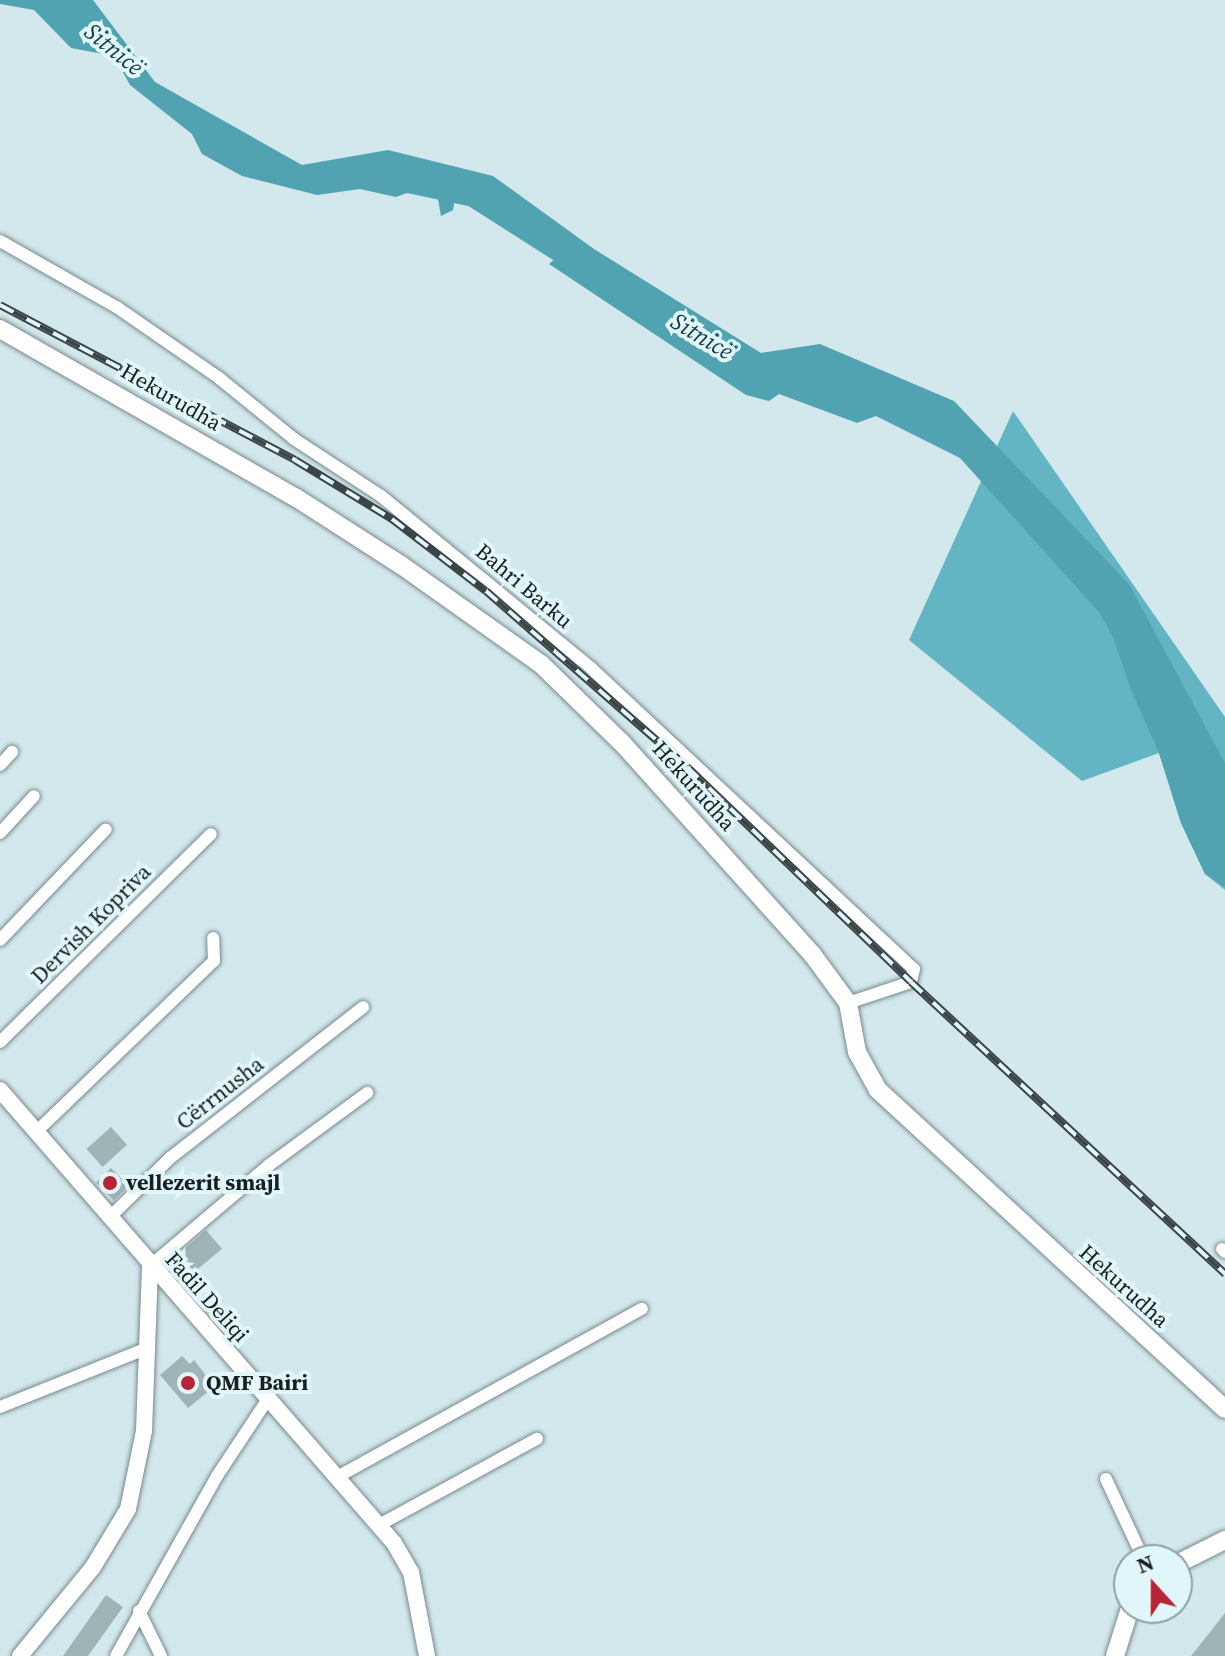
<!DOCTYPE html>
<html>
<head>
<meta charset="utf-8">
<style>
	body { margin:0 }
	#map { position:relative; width:1225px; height:1656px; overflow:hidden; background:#d3e8ec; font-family:"Source Serif 4",serif }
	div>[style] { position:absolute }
	.forest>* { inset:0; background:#63b5c3 }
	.water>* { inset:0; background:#51a3b1 }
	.river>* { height:28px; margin:-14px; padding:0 14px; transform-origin:14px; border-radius:14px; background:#51a3b1 }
	.building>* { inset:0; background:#a0b4b8; transform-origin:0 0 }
	.roads { filter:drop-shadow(0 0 2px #778a8e) drop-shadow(0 0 2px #778a8e) }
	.minor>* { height:12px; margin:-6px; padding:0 6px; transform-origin:6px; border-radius:6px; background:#fff }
	.tertiary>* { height:16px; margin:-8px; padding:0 8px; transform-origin:8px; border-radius:8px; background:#fff }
	.secondary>* { height:18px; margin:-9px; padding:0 9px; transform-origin:9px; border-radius:9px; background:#fff }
	.rail>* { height:8px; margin-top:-4px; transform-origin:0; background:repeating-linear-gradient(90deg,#e1f6fa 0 15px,#3b4547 0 30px); box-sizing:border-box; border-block:2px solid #3b4547 }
	.dots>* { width:22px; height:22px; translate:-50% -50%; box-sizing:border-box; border:4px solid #e1f6fa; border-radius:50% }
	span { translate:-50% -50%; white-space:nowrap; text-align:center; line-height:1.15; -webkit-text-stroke:8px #e1f6fa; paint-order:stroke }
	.street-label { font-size:22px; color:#171f20 }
	.poi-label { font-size:22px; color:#171f20; font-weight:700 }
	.left { translate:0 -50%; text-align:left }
	.water-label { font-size:24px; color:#153c43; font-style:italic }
	.north { position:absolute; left:1113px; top:1544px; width:80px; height:80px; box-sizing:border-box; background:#e1f6fa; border:2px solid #90a0a3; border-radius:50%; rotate:339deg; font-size:22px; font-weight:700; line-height:32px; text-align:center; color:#171f20 }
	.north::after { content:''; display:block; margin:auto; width:28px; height:36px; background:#b62435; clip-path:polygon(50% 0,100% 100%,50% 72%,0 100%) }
</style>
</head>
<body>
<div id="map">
	<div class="forest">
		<i style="clip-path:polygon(1013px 411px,1225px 717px,1225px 890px,1205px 874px,1181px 823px,1159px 753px,1082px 781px,909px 640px)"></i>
	</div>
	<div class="water">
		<i style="clip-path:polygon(0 0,93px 0,155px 82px,302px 165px,388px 150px,493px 176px,594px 249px,761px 353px,820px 344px,954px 401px,1129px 584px,1225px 763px,1225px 887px,1205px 874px,1181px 823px,1159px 753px,1131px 690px,1113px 637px,1099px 612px,960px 458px,876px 416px,857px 423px,779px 394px,769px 401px,746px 395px,549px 264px,562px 253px,555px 232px,523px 218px,509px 231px,485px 205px,455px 198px,453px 210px,441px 216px,435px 183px,396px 197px,360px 189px,317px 195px,242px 176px,202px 154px,192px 134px,130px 85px,114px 56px,71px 48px,34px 10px,0 4px)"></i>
	</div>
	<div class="river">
		<i style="left:395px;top:176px;width:81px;rotate:12.1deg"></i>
		<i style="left:474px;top:193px;width:138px;rotate:32.5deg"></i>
	</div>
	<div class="building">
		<i style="left:111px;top:1127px;width:24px;height:33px;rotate:48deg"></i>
		<i style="left:111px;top:1168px;width:25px;height:21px;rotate:45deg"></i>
		<i style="clip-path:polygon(206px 1230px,222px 1249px,194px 1272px,184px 1259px,175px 1266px,170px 1261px)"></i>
		<i style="clip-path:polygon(182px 1356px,190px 1364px,194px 1360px,210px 1381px,206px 1385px,210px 1390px,188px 1408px,160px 1375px)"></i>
		<i style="clip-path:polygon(106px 1595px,123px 1607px,88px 1656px,63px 1656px)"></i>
		<i style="clip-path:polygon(1225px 1613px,1225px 1656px,1191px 1656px)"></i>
	</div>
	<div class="roads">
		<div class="minor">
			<i style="left:0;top:241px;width:136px;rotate:29.6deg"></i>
			<i style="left:118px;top:308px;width:123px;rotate:34.7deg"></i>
			<i style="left:219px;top:378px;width:97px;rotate:39.1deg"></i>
			<i style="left:294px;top:439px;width:104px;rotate:33.2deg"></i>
			<i style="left:381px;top:496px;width:273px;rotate:39.3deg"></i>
			<i style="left:592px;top:669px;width:440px;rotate:43deg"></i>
			<i style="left:914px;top:969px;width:13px;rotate:103deg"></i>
			<i style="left:911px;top:982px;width:66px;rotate:161.6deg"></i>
			<i style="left:0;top:765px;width:18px;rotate:-47deg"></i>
			<i style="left:0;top:833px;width:50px;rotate:-47.4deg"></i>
			<i style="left:0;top:940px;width:153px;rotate:-46.3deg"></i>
			<i style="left:0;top:1042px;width:296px;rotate:-44.6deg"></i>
			<i style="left:35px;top:1133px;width:248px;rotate:-43.9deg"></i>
			<i style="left:214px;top:961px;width:23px;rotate:-92deg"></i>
			<i style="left:109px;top:1218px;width:86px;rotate:-44.5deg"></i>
			<i style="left:170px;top:1158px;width:245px;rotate:-38deg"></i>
			<i style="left:1222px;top:1249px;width:4px;rotate:45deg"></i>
			<i style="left:150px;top:1266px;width:156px;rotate:-40.3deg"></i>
			<i style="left:269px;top:1165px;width:122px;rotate:-36.3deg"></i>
			<i style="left:0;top:1407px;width:156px;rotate:-21.8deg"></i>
			<i style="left:339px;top:1476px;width:346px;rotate:-28.9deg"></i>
			<i style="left:1106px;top:1479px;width:89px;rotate:64.9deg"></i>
			<i style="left:379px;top:1525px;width:180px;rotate:-28.6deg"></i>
			<i style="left:139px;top:1611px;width:50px;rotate:63.9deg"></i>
			<i style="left:116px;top:1656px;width:206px;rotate:-60.7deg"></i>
			<i style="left:217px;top:1476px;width:92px;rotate:-56.5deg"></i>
		</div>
		<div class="tertiary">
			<i style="left:0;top:1090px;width:600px;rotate:48.98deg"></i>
			<i style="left:394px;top:1543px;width:34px;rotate:60deg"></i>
			<i style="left:411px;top:1572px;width:86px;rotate:79.2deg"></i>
			<i style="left:20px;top:1656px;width:115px;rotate:-50.6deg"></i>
			<i style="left:93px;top:1567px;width:68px;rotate:-58.9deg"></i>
			<i style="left:128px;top:1509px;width:80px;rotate:-78.4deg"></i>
			<i style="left:144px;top:1431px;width:165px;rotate:-87.9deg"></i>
		</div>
		<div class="secondary">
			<i style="left:0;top:329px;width:339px;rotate:29.7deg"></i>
			<i style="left:295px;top:497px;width:126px;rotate:32.7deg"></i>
			<i style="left:401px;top:565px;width:171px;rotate:35.3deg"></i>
			<i style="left:541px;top:664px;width:113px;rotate:44.3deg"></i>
			<i style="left:622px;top:743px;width:284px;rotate:48deg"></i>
			<i style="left:812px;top:954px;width:61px;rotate:53.7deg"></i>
			<i style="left:848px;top:1003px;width:50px;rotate:79.6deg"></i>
			<i style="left:857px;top:1052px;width:43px;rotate:61.1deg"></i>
			<i style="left:878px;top:1090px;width:471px;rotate:42.6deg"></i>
			<i style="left:1177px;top:1564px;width:54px;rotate:-26.6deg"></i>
			<i style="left:1115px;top:1656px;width:50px;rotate:-72.6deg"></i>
		</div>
	</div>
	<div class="rail">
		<i style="left:0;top:305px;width:333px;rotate:27.7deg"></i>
		<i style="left:295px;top:460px;width:114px;rotate:31.3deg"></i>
		<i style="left:392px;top:519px;width:118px;rotate:37.5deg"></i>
		<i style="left:486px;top:591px;width:267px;rotate:41.2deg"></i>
		<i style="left:687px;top:767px;width:310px;rotate:43.8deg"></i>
		<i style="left:911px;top:982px;width:429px;rotate:42.9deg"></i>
	</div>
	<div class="dots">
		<i style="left:110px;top:1183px;background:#b62435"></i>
		<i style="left:188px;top:1383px;background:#b62435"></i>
	</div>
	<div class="street-label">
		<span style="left:171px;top:397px;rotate:30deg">Hekurudha</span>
		<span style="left:524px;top:586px;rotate:40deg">Bahri Barku</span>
		<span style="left:694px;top:786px;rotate:48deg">Hekurudha</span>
		<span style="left:91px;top:924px;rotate:-45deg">Dervish Kopriva</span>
		<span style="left:220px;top:1093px;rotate:-38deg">Cërrnusha</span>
		<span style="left:1124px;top:1286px;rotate:42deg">Hekurudha</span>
		<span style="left:207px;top:1297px;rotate:48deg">Fadil Deliqi</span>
	</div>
	<div class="poi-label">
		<span class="left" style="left:126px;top:1183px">vellezerit smajl</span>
		<span class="left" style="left:206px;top:1383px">QMF Bairi</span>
	</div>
	<div class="water-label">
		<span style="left:114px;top:49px;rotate:39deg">Sitnicë</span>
		<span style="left:702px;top:336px;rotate:31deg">Sitnicë</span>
	</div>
	<div class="north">N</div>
</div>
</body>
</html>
